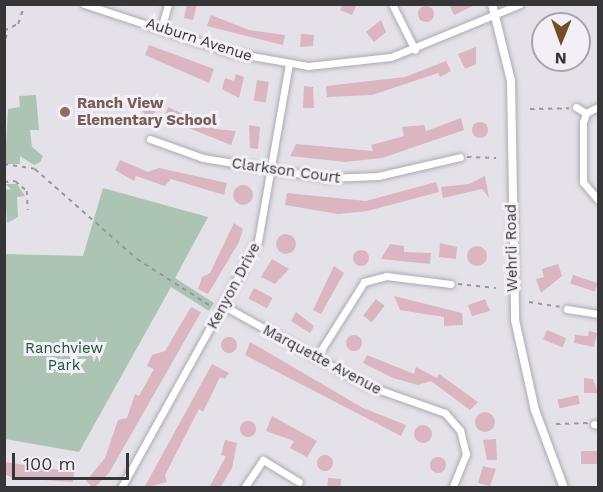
<!DOCTYPE html>
<html>
<head>
<meta charset="utf-8">
<style>
	body { margin:0 }
	#map { position:relative; width:603px; height:492px; overflow:hidden; background:#e5e1e9; font-family:"Work Sans",sans-serif }
	div>[style] { position:absolute }
	.green>* { inset:0; background:#abc4b4 }
	.building>* { inset:0; background:#dbb5c0; transform-origin:0 0 }
	.round { border-radius:50% }
	.path>* { height:1.5px; margin-top:-0.75px; transform-origin:0; background:repeating-linear-gradient(90deg,#9a979d 0 4.5px,transparent 0 9px) }
	.roads { filter:drop-shadow(0 0 2px #adaab1) drop-shadow(0 0 2px #adaab1) }
	.minor>* { height:7px; margin:-3.5px; padding:0 3.5px; transform-origin:3.5px; border-radius:3.5px; background:#fff }
	.tertiary>* { height:8px; margin:-4px; padding:0 4px; transform-origin:4px; border-radius:4px; background:#fff }
	.dots>* { width:16px; height:16px; translate:-50% -50%; box-sizing:border-box; border:3px solid #f2eff6; border-radius:50% }
	span { translate:-50% -50%; white-space:nowrap; text-align:center; line-height:1.15; -webkit-text-stroke:6px #f2eff6; paint-order:stroke }
	.street-label { font-size:15px; color:#363538 }
	.education-label { font-size:15px; color:#785e54; font-weight:700 }
	.left { translate:0 -50%; text-align:left }
	.park-label { font-size:15px; color:#1d5538 }
	.frame { position:absolute; inset:0; border:6px solid #363538; pointer-events:none }
	.north { position:absolute; left:531px; top:12px; width:60px; height:60px; box-sizing:border-box; background:#f2eff6; border:2px solid #a7a5aa; border-radius:50%; rotate:181deg; font-size:16px; font-weight:700; line-height:24px; text-align:center; color:#363538 }
	.north::after { content:''; display:block; margin:auto; width:21px; height:27px; background:#734d29; clip-path:polygon(50% 0,100% 100%,50% 72%,0 100%) }
	.scale { position:absolute; left:12px; top:453px; width:117px; height:27px; box-sizing:border-box; border:3px solid #363538; border-top:0; padding-left:8px; font-size:18px; line-height:21px; white-space:nowrap; color:#363538; -webkit-text-stroke:4px #f2eff6; paint-order:stroke }
</style>
</head>
<body>
<div id="map">
	<div class="green">
		<i style="clip-path:polygon(36px 95px,39px 130px,30px 130px,32px 147px,43px 156px,40px 162px,34px 165px,20px 156px,20px 164px,5px 164px,8px 109px,20px 107px,19px 96px)"></i>
		<i style="clip-path:polygon(5px 184px,17px 184px,25px 196px,17px 197px,18px 217px,7px 223px,5px 190px,11px 189px)"></i>
		<i style="clip-path:polygon(103px 188px,208px 217px,175px 278px,214px 303px,209px 311px,171px 287px,79px 452px,5px 439px,5px 254px,83px 256px)"></i>
	</div>
	<div class="building">
		<i style="clip-path:polygon(187px 4px,197px 4px,193px 20px,184px 18px)"></i>
		<i style="clip-path:polygon(343px 4px,357px 4px,352px 15px,340px 10px)"></i>
		<i style="clip-path:polygon(449px 4px,477px 4px,454px 15px)"></i>
		<i class="round" style="left:418px;top:6px;width:16px;height:16px"></i>
		<i style="clip-path:polygon(211px 15px,249px 30px,285px 35px,283px 45px,207px 26px)"></i>
		<i style="clip-path:polygon(381px 20px,386px 32px,374px 42px,366px 32px)"></i>
		<i style="clip-path:polygon(301px 34px,314px 35px,313px 46px,300px 47px)"></i>
		<i style="clip-path:polygon(149px 45px,214px 69px,209px 83px,145px 55px)"></i>
		<i style="clip-path:polygon(476px 47px,476px 64px,465px 69px,458px 54px)"></i>
		<i style="clip-path:polygon(446px 61px,451px 71px,440px 77px,438px 73px,372px 95px,327px 97px,326px 86px,405px 77px)"></i>
		<i style="clip-path:polygon(236px 74px,244px 77px,239px 98px,222px 89px,225px 78px,234px 81px)"></i>
		<i style="left:257px;top:80px;width:12px;height:21px;rotate:9deg"></i>
		<i style="clip-path:polygon(304px 86px,313px 87px,314px 108px,303px 108px)"></i>
		<i class="round" style="left:141px;top:99px;width:16px;height:16px"></i>
		<i style="clip-path:polygon(168px 107px,215px 129px,236px 131px,231px 145px,164px 118px)"></i>
		<i style="clip-path:polygon(461px 118px,464px 130px,382px 158px,345px 162px,290px 156px,296px 144px,373px 151px,371px 145px,404px 136px,402px 127px,424px 125px,426px 131px)"></i>
		<i class="round" style="left:472px;top:122px;width:16px;height:16px"></i>
		<i style="clip-path:polygon(249px 125px,260px 127px,258px 149px,250px 148px)"></i>
		<i style="clip-path:polygon(120px 160px,148px 172px,159px 168px,227px 183px,224px 195px,171px 179px,165px 186px,136px 176px,134px 181px,115px 170px)"></i>
		<i style="clip-path:polygon(485px 176px,489px 198px,482px 189px,443px 198px,441px 187px,469px 184px)"></i>
		<i style="clip-path:polygon(436px 182px,439px 192px,367px 211px,338px 214px,285px 205px,287px 193px,366px 201px)"></i>
		<i class="round" style="left:233px;top:185px;width:20px;height:20px"></i>
		<i style="clip-path:polygon(234px 223px,243px 229px,239px 242px,208px 294px,198px 289px,202px 277px,210px 273px)"></i>
		<i class="round" style="left:276px;top:234px;width:20px;height:20px"></i>
		<i style="clip-path:polygon(440px 243px,457px 247px,456px 259px,439px 257px)"></i>
		<i style="clip-path:polygon(390px 244px,404px 246px,404px 252px,431px 253px,430px 264px,381px 259px)"></i>
		<i class="round" style="left:467px;top:246px;width:20px;height:20px"></i>
		<i class="round" style="left:353px;top:250px;width:16px;height:16px"></i>
		<i style="clip-path:polygon(272px 259px,289px 269px,275px 284px,261px 277px)"></i>
		<i style="clip-path:polygon(558px 264px,562px 276px,541px 293px,536px 279px,544px 277px,542px 269px)"></i>
		<i style="clip-path:polygon(334px 266px,344px 273px,321px 314px,313px 310px)"></i>
		<i style="left:573px;top:275px;width:26px;height:9px;rotate:18deg"></i>
		<i style="left:254px;top:288px;width:21px;height:12px;rotate:28deg"></i>
		<i style="clip-path:polygon(394px 296px,462px 313px,463px 325px,444px 326px,444px 317px,400px 310px)"></i>
		<i style="left:376px;top:299px;width:11px;height:21px;rotate:38deg"></i>
		<i style="clip-path:polygon(485px 299px,490px 311px,472px 316px,468px 305px)"></i>
		<i style="clip-path:polygon(191px 307px,201px 312px,109px 473px,94px 488px,86px 481px,105px 458px,118px 420px,127px 418px,135px 394px,139px 396px,154px 369px,147px 366px,152px 355px,165px 351px)"></i>
		<i style="clip-path:polygon(296px 312px,314px 326px,310px 333px,291px 321px)"></i>
		<i style="left:547px;top:330px;width:21px;height:10px;rotate:23deg"></i>
		<i style="clip-path:polygon(589px 331px,597px 333px,594px 347px,574px 343px,575px 335px,588px 336px)"></i>
		<i class="round" style="left:346px;top:335px;width:16px;height:16px"></i>
		<i class="round" style="left:221px;top:337px;width:16px;height:16px"></i>
		<i style="clip-path:polygon(250px 342px,363px 408px,406px 425px,401px 436px,245px 355px)"></i>
		<i style="clip-path:polygon(367px 355px,414px 374px,416px 367px,437px 378px,439px 374px,478px 402px,470px 410px,431px 381px,418px 385px,393px 378px,363px 363px)"></i>
		<i style="clip-path:polygon(212px 364px,229px 373px,225px 379px,220px 377px,203px 412px,199px 409px,165px 475px,167px 482px,144px 488px)"></i>
		<i style="clip-path:polygon(584px 378px,593px 379px,598px 393px,584px 393px)"></i>
		<i style="left:578px;top:395px;width:9px;height:21px;rotate:77deg"></i>
		<i class="round" style="left:475px;top:412px;width:20px;height:20px"></i>
		<i style="clip-path:polygon(272px 416px,317px 441px,307px 457px,290px 448px,294px 441px,266px 431px)"></i>
		<i class="round" style="left:240px;top:421px;width:16px;height:16px"></i>
		<i class="round" style="left:414px;top:425px;width:18px;height:18px"></i>
		<i style="clip-path:polygon(496px 439px,497px 460px,487px 460px,483px 440px)"></i>
		<i style="clip-path:polygon(225px 440px,237px 443px,232px 468px,220px 488px,209px 488px,226px 456px,221px 455px)"></i>
		<i style="left:598px;top:451px;width:13px;height:17px;rotate:90deg"></i>
		<i class="round" style="left:317px;top:455px;width:16px;height:16px"></i>
		<i class="round" style="left:430px;top:457px;width:16px;height:16px"></i>
		<i style="clip-path:polygon(4px 462px,74px 472px,73px 482px,13px 478px,4px 474px)"></i>
		<i style="clip-path:polygon(483px 466px,496px 469px,490px 486px,478px 483px)"></i>
		<i style="left:328px;top:478px;width:13px;height:10px;rotate:4deg"></i>
	</div>
	<div class="path">
		<i style="left:4px;top:31px;width:16px;rotate:-27deg"></i>
		<i style="left:18px;top:24px;width:16px;rotate:-72deg"></i>
		<i style="left:5px;top:39px;width:9px;rotate:-69deg"></i>
		<i style="left:530px;top:109px;width:39px;rotate:-1deg"></i>
		<i style="left:467px;top:157px;width:29px;rotate:2deg"></i>
		<i style="left:4px;top:164px;width:31px;rotate:9deg"></i>
		<i style="left:35px;top:169px;width:136px;rotate:41.4deg"></i>
		<i style="left:137px;top:259px;width:89px;rotate:32.6deg"></i>
		<i style="left:4px;top:182px;width:11px;rotate:-5deg"></i>
		<i style="left:15px;top:181px;width:16px;rotate:40deg"></i>
		<i style="left:27px;top:191px;width:19px;rotate:87deg"></i>
		<i style="left:458px;top:284px;width:38px;rotate:6deg"></i>
		<i style="left:529px;top:302px;width:31px;rotate:9deg"></i>
		<i style="left:556px;top:424px;width:32px;rotate:-2deg"></i>
	</div>
	<div class="roads">
		<div class="minor">
			<i style="left:84px;top:4px;width:153px;rotate:18.3deg"></i>
			<i style="left:229px;top:52px;width:80px;rotate:10deg"></i>
			<i style="left:308px;top:66px;width:83px;rotate:-6.2deg"></i>
			<i style="left:391px;top:57px;width:139px;rotate:-22.3deg"></i>
			<i style="left:392px;top:4px;width:51px;rotate:63.4deg"></i>
			<i style="left:161px;top:29px;width:26px;rotate:-74deg"></i>
			<i style="left:576px;top:107px;width:12px;rotate:31deg"></i>
			<i style="left:598px;top:107px;width:13px;rotate:153deg"></i>
			<i style="left:586px;top:113px;width:9px;rotate:108deg"></i>
			<i style="left:583px;top:122px;width:60px;rotate:90deg"></i>
			<i style="left:583px;top:182px;width:23px;rotate:50deg"></i>
			<i style="left:150px;top:139px;width:56px;rotate:19.7deg"></i>
			<i style="left:203px;top:158px;width:126px;rotate:9.2deg"></i>
			<i style="left:327px;top:178px;width:51px;rotate:-2.2deg"></i>
			<i style="left:378px;top:176px;width:84px;rotate:-13deg"></i>
			<i style="left:224px;top:306px;width:162px;rotate:29.1deg"></i>
			<i style="left:366px;top:385px;width:84px;rotate:19.5deg"></i>
			<i style="left:445px;top:413px;width:23px;rotate:49deg"></i>
			<i style="left:460px;top:430px;width:25px;rotate:76deg"></i>
			<i style="left:466px;top:454px;width:37px;rotate:112deg"></i>
			<i style="left:567px;top:309px;width:31px;rotate:9deg"></i>
			<i style="left:316px;top:358px;width:90px;rotate:-57.7deg"></i>
			<i style="left:364px;top:282px;width:23px;rotate:-15deg"></i>
			<i style="left:386px;top:276px;width:65px;rotate:7deg"></i>
			<i style="left:594px;top:424px;width:4px;rotate:14deg"></i>
			<i style="left:121px;top:488px;width:282px;rotate:-61deg"></i>
			<i style="left:258px;top:241px;width:180px;rotate:-80.1deg"></i>
			<i style="left:244px;top:488px;width:34px;rotate:-56deg"></i>
			<i style="left:263px;top:460px;width:42px;rotate:31.4deg"></i>
		</div>
		<div class="tertiary">
			<i style="left:492px;top:4px;width:79px;rotate:76.1deg"></i>
			<i style="left:511px;top:81px;width:239px;rotate:89deg"></i>
			<i style="left:515px;top:320px;width:92px;rotate:77.5deg"></i>
			<i style="left:535px;top:410px;width:83px;rotate:69.6deg"></i>
		</div>
	</div>
	<div class="dots">
		<i style="left:65px;top:112px;background:#8d6e63"></i>
	</div>
	<div class="street-label">
		<span style="left:199px;top:40px;rotate:18deg">Auburn Avenue</span>
		<span style="left:286px;top:171px;rotate:8deg">Clarkson Court</span>
		<span style="left:512px;top:248px;rotate:-91deg">Wehrli Road</span>
		<span style="left:234px;top:286px;rotate:-62deg">Kenyon Drive</span>
		<span style="left:322px;top:360px;rotate:28deg">Marquette Avenue</span>
	</div>
	<div class="education-label">
		<span class="left" style="left:77px;top:112px">Ranch View<br>Elementary School</span>
	</div>
	<div class="park-label">
		<span style="left:64px;top:357px">Ranchview<br>Park</span>
	</div>
	<div class="frame"></div>
	<div class="north">N</div>
	<div class="scale">100 m</div>
</div>
</body>
</html>
